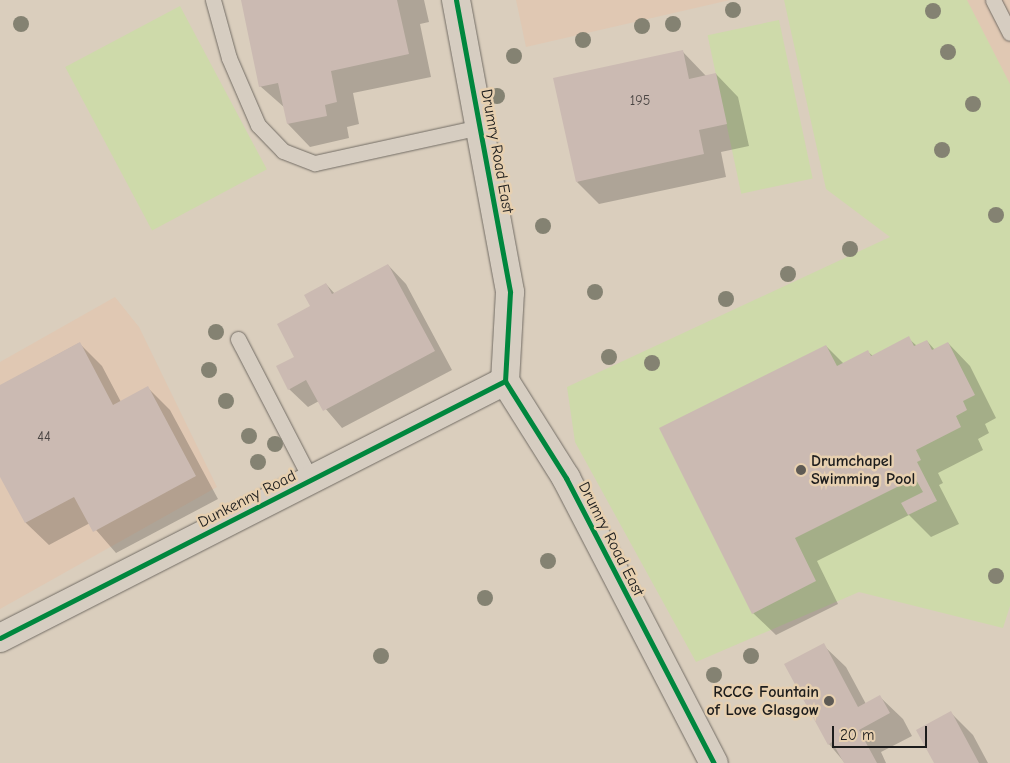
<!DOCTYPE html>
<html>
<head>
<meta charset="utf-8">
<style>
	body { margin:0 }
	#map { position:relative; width:1010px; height:763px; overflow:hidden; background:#dacebd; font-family:"Comic Neue",sans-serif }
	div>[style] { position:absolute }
	.built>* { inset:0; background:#e0c8b3 }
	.green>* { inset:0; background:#cedaaa; transform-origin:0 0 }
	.shadow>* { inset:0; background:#0003 }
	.building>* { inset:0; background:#cbbab2 }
	.roads { filter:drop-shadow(0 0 1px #726c64) drop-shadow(0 0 1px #726c64) }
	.service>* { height:15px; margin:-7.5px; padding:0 7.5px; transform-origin:7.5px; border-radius:7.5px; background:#d6cdc1 }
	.minor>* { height:28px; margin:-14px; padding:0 14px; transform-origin:14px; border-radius:14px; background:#d6cdc1 }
	.tertiary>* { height:28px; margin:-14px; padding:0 14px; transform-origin:14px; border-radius:14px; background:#d6cdc1 }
	.cycleway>* { height:5px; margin:-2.5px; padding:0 2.5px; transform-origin:2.5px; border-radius:2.5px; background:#00873e }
	.trees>* { width:16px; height:16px; margin:-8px; border-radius:50%; background:#848272 }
	.dots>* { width:14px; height:14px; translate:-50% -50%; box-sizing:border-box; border:2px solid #e7d0b0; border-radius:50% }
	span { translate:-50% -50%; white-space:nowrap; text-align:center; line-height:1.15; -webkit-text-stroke:5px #e7d0b0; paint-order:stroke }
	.number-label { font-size:14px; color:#4a4543 }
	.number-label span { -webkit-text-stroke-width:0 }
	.street-label { font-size:16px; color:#1c1c1c }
	.poi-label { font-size:16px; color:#1c1c1c; font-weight:700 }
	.left { translate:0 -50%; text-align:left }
	.right { translate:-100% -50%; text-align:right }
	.scale { position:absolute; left:832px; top:726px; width:95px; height:22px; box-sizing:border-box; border:2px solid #1c1c1c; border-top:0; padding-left:6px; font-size:15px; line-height:18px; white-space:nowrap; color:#1c1c1c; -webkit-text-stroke:4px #e7d0b0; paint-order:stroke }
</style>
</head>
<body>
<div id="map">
	<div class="built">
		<i style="clip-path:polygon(516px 0,730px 0,526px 47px)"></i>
		<i style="clip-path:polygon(944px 0,1010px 0,1010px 140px)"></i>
		<i style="clip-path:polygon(115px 297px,139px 327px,217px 487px,0 609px,0 362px)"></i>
	</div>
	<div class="green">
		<i style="clip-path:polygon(784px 0,967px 0,1010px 84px,1010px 606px,1003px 628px,859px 592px,696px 662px,575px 442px,567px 387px,890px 237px,826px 189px)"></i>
		<i style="left:180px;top:6px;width:185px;height:130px;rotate:62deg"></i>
		<i style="left:779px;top:20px;width:162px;height:73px;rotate:78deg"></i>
	</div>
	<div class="shadow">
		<i style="clip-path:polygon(242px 0,424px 0,429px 22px,420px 24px,431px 77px,353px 93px,359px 124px,347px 127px,349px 138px,310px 147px,288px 124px,285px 108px,260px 86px)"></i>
		<i style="clip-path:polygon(682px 51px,706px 76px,716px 74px,738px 97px,749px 146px,721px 152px,726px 177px,599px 204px,577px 182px)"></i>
		<i style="clip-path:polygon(388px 265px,406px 284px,452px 370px,342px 428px,319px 401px,308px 407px,289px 389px,278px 367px,296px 357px,312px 307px,326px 284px,335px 294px)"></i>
		<i style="clip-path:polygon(908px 338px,917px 346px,927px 341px,935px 350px,948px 343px,970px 366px,996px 418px,985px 424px,989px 433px,978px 439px,983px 450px,938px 473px,943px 483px,939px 485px,959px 524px,931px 537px,909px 515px,817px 561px,838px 604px,776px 635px,753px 613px,826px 346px,844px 364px,868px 352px,873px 356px)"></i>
		<i style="clip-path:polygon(79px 343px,102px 366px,121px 402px,148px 388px,170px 410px,218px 499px,116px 553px,90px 523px,49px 545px,26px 523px,0 474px,0 386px)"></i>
		<i style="clip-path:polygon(823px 645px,846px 667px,866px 704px,880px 697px,903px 719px,912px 736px,881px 752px,886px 763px,845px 763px,829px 744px)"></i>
		<i style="clip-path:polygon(951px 713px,973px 735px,988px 763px,935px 763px)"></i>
	</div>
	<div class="building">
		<i style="clip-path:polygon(241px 0,397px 0,409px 54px,331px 71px,337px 102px,325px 105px,327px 116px,287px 124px,278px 83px,259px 87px)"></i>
		<i style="clip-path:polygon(683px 50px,689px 79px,716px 73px,727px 124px,699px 130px,704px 154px,576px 182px,553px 78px)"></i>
		<i style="clip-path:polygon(388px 264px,435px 351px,323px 411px,306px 380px,288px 390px,276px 366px,294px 357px,277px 324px,310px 306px,304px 295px,326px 283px,332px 294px)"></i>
		<i style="clip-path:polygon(909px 336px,914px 346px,927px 340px,932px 350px,948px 342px,975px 395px,963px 401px,967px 410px,956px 416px,961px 427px,916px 450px,921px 460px,917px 462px,937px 501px,908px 515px,901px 503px,923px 492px,915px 478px,795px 538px,816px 581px,752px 614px,659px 428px,826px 345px,837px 366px,868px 350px,871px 356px)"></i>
		<i style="clip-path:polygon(80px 342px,113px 405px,148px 386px,196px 476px,93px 532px,74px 497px,25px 523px,0 477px,0 385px)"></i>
		<i style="clip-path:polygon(824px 643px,858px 707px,880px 695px,890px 713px,859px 730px,877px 763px,844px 763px,832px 742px,828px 745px,784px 664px)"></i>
		<i style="clip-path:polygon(951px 711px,979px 763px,934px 763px,916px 730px)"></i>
	</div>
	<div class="roads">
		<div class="service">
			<i style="left:213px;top:0;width:60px;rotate:74.6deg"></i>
			<i style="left:229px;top:58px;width:73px;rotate:66.6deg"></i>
			<i style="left:258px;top:125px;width:36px;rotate:46deg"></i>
			<i style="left:283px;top:151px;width:34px;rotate:21deg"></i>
			<i style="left:315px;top:163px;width:169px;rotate:-12.3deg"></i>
			<i style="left:993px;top:0;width:37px;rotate:63deg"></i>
			<i style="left:238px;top:339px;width:159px;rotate:62.6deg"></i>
		</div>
		<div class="minor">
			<i style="left:0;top:638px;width:567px;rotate:-26.97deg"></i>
		</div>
		<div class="tertiary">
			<i style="left:456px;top:0;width:297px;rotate:79.5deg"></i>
			<i style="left:510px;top:292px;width:89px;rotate:93.2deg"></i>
			<i style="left:505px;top:381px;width:115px;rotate:57.8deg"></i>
			<i style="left:566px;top:478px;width:321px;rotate:62.6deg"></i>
		</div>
	</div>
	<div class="cycleway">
		<i style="left:456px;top:0;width:297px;rotate:79.5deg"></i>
		<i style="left:510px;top:292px;width:89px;rotate:93.2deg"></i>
		<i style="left:505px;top:381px;width:115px;rotate:57.8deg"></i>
		<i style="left:566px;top:478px;width:321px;rotate:62.6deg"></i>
		<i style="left:0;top:638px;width:567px;rotate:-26.97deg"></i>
	</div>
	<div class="trees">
		<i style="left:733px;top:10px"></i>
		<i style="left:933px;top:11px"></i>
		<i style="left:21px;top:24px"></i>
		<i style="left:673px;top:24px"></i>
		<i style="left:642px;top:26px"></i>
		<i style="left:583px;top:40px"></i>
		<i style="left:948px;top:52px"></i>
		<i style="left:514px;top:56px"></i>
		<i style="left:497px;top:96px"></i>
		<i style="left:973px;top:104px"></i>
		<i style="left:942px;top:150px"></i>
		<i style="left:996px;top:215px"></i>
		<i style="left:543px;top:226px"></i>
		<i style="left:850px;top:249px"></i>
		<i style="left:788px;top:274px"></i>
		<i style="left:595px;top:292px"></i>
		<i style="left:726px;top:299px"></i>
		<i style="left:216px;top:332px"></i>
		<i style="left:609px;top:357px"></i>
		<i style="left:652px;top:363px"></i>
		<i style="left:209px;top:370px"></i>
		<i style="left:226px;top:401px"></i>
		<i style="left:249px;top:436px"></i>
		<i style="left:275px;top:444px"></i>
		<i style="left:258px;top:462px"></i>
		<i style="left:548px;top:561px"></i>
		<i style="left:996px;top:576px"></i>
		<i style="left:485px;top:598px"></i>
		<i style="left:381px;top:656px"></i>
		<i style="left:751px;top:656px"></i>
		<i style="left:714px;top:675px"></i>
	</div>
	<div class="dots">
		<i style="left:801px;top:470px;background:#5e5a54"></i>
		<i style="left:829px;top:701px;background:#5e5a54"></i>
	</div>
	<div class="number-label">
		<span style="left:640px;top:101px">195</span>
		<span style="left:44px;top:437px">44</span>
	</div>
	<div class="street-label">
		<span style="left:497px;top:151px;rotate:80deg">Drumry Road East</span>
		<span style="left:247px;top:499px;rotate:-27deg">Dunkenny Road</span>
		<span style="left:611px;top:539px;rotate:63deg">Drumry Road East</span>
	</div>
	<div class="poi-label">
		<span class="left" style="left:811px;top:470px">Drumchapel<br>Swimming Pool</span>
		<span class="right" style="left:819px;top:701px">RCCG Fountain<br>of Love Glasgow</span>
	</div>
	<div class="scale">20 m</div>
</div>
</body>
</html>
